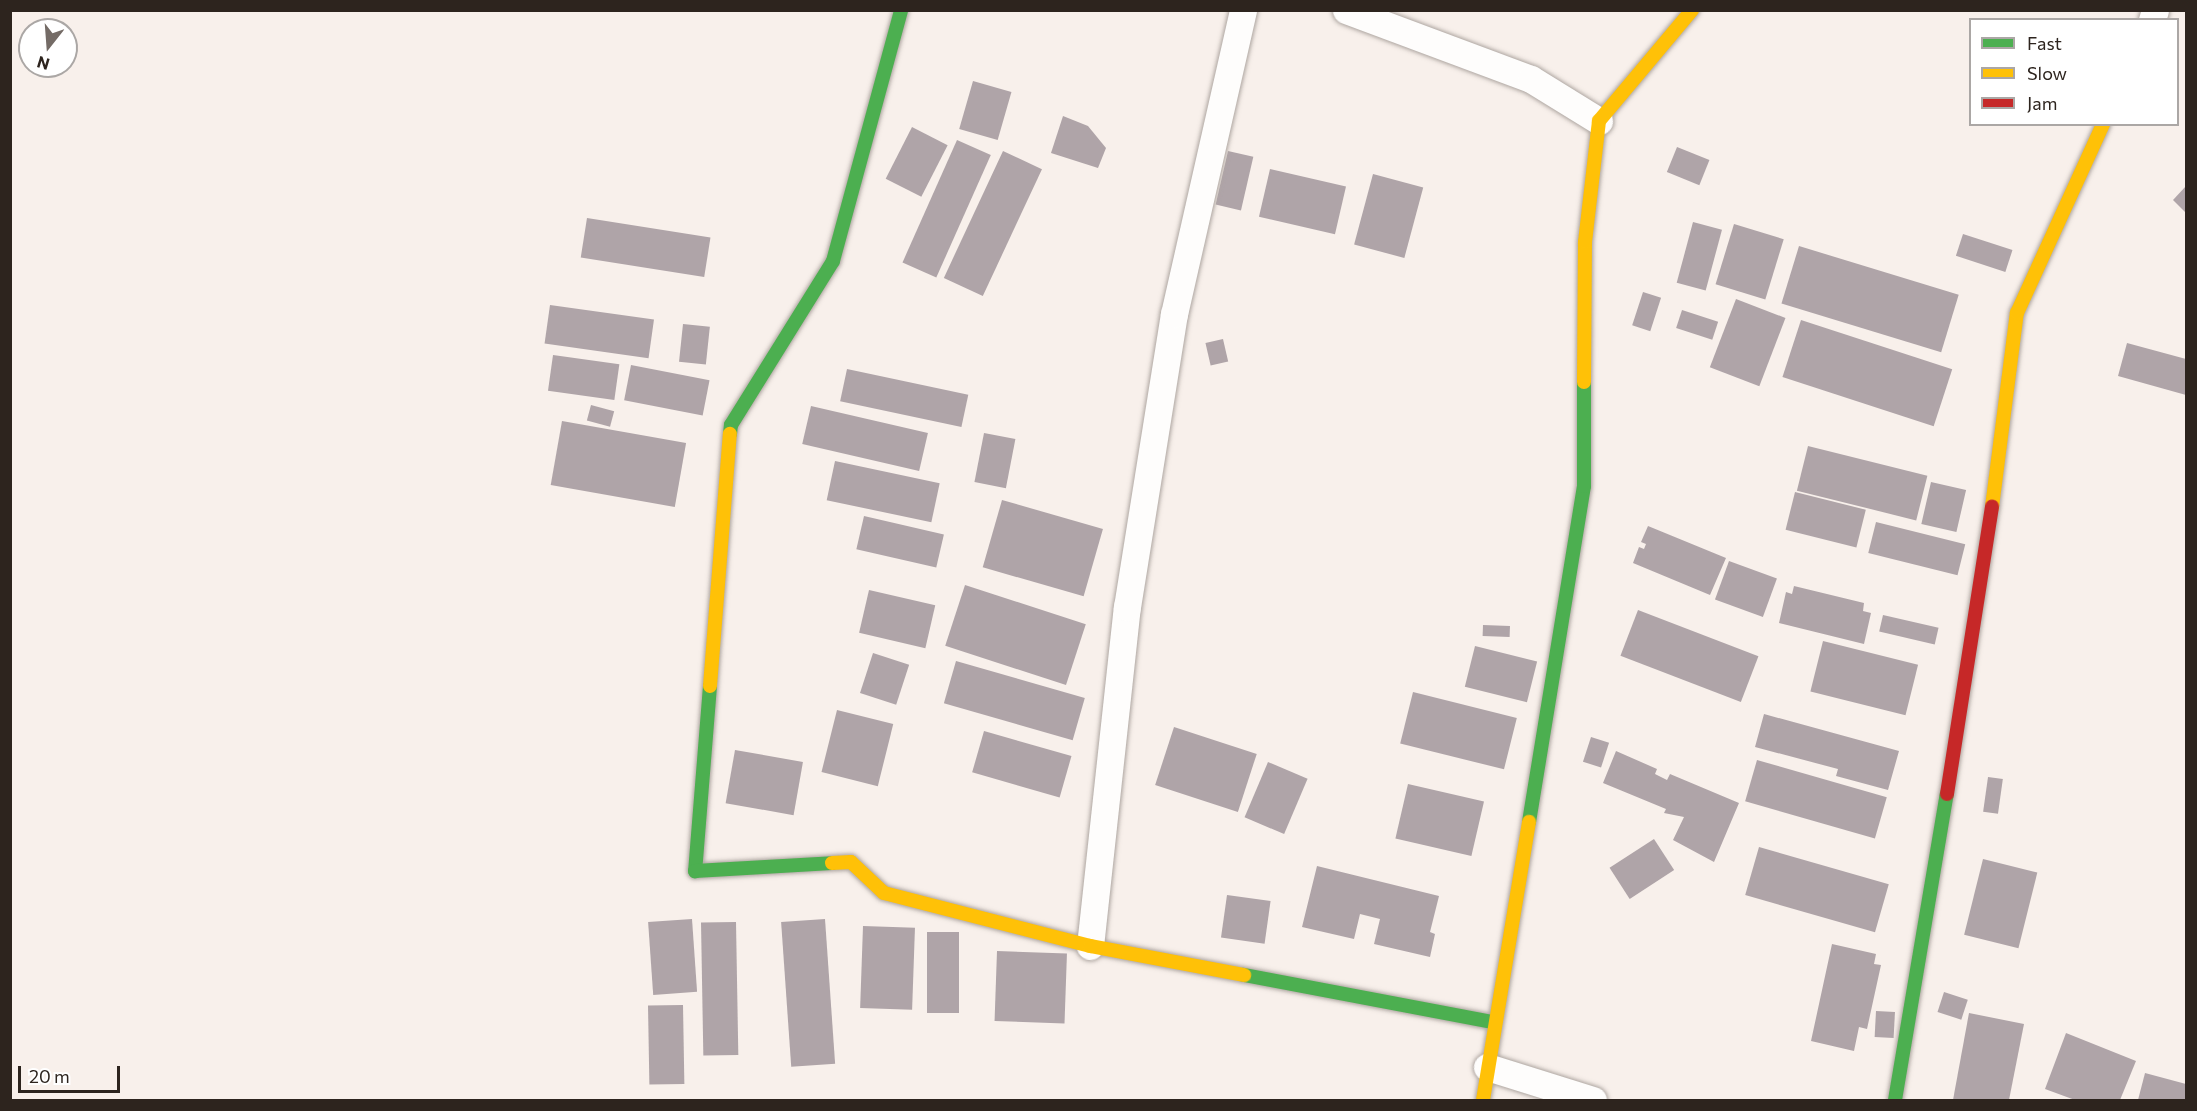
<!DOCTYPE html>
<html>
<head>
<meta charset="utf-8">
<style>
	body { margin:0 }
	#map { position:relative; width:2197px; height:1111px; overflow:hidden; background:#f8f0eb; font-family:Commissioner,sans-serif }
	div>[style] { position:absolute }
	.building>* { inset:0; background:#afa4a8; transform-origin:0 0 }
	.roads { filter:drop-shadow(0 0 2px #aea6a1) drop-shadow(0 0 2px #aea6a1) }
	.street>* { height:27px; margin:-13.5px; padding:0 13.5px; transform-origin:13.5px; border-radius:13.5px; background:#fefdfc }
	.fast>* { height:14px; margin:-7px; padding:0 7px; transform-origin:7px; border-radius:7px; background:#4caf50 }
	.slow>* { height:14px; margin:-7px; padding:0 7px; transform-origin:7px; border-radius:7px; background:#ffc107 }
	.jam>* { height:14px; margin:-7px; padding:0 7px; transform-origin:7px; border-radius:7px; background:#c62828 }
	span { translate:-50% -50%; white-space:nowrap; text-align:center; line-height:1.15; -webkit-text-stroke:6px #fff; paint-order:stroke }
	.frame { position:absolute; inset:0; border:12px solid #2d241e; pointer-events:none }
	.legend { position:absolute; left:1969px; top:18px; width:210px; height:108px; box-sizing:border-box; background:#fff; border:2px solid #aba7a5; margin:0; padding:8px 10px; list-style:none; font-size:18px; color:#2d241e }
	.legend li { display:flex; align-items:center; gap:12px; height:30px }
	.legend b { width:30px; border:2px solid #aba7a5 }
	.north { position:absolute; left:18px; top:18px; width:60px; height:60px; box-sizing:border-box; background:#fff; border:2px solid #aba7a5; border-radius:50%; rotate:197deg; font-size:16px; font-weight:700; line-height:24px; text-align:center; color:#2d241e }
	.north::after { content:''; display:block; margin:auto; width:21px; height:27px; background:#746b66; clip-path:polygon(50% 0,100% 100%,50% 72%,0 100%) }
	.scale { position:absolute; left:18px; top:1066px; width:102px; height:27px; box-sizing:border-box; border:3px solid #2d241e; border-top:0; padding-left:8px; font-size:18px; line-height:21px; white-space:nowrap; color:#2d241e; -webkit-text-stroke:4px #fff; paint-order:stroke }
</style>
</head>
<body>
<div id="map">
	<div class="building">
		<i style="left:973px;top:81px;width:40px;height:50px;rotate:16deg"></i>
		<i style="clip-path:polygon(1063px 116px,1088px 126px,1106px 148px,1098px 168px,1051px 153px)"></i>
		<i style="left:912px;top:127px;width:40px;height:58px;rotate:27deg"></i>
		<i style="left:957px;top:140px;width:37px;height:134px;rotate:24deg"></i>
		<i style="left:1677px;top:147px;width:35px;height:27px;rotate:22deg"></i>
		<i style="left:1003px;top:151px;width:43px;height:140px;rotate:25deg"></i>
		<i style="left:1228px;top:151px;width:26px;height:55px;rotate:13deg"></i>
		<i style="left:1270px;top:169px;width:78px;height:49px;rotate:13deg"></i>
		<i style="left:1373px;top:174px;width:52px;height:73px;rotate:15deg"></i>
		<i style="clip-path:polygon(2186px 186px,2186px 213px,2173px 200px)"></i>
		<i style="left:587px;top:218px;width:125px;height:40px;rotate:9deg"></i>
		<i style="left:1693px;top:222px;width:30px;height:63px;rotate:15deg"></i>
		<i style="left:1734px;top:224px;width:52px;height:63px;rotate:17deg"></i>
		<i style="left:1963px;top:234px;width:52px;height:23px;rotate:18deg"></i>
		<i style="left:1799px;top:246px;width:167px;height:60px;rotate:17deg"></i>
		<i style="left:1643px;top:292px;width:19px;height:35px;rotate:18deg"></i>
		<i style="left:1736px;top:299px;width:53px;height:73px;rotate:21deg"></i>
		<i style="left:550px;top:305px;width:105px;height:39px;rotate:8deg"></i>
		<i style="left:1682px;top:310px;width:38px;height:19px;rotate:18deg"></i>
		<i style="left:1801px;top:320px;width:159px;height:60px;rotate:18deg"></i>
		<i style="left:683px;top:324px;width:27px;height:38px;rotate:6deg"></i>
		<i style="left:1223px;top:339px;width:23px;height:18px;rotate:77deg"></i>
		<i style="clip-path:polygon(2127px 343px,2186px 359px,2186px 395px,2118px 376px)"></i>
		<i style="left:553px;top:355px;width:67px;height:36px;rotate:8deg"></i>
		<i style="left:631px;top:365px;width:80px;height:36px;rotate:11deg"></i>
		<i style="left:847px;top:369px;width:124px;height:33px;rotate:12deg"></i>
		<i style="left:591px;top:405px;width:24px;height:16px;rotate:15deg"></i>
		<i style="left:811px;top:406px;width:120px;height:39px;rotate:13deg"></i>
		<i style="left:562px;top:421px;width:126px;height:65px;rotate:10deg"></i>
		<i style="left:984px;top:433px;width:32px;height:50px;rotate:11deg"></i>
		<i style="left:1808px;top:446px;width:123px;height:46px;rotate:14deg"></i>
		<i style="left:835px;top:461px;width:107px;height:40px;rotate:12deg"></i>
		<i style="left:1931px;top:482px;width:36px;height:43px;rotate:13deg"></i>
		<i style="left:1795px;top:492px;width:73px;height:39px;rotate:14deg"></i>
		<i style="left:1002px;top:500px;width:105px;height:70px;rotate:16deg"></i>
		<i style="left:864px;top:516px;width:82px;height:34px;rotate:13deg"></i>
		<i style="left:1876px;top:522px;width:92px;height:32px;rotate:14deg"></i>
		<i style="clip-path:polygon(1648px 526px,1726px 558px,1710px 595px,1633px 563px,1639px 547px,1644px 549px,1646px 544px,1641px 542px)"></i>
		<i style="left:1729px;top:561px;width:51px;height:41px;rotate:20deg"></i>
		<i style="left:965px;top:585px;width:127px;height:64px;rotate:18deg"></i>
		<i style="clip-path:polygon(1794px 586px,1864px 603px,1863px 611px,1871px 613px,1864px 644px,1779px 623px,1786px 592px,1792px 594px)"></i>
		<i style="left:869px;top:590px;width:68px;height:44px;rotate:13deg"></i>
		<i style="left:1638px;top:610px;width:129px;height:49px;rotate:21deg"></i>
		<i style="left:1883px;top:615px;width:57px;height:17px;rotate:13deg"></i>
		<i style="left:1483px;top:625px;width:27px;height:11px;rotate:2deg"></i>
		<i style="left:1823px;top:641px;width:98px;height:52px;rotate:14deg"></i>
		<i style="left:1475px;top:646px;width:64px;height:42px;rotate:14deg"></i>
		<i style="left:873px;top:653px;width:38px;height:42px;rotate:18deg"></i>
		<i style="left:956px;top:661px;width:134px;height:44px;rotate:16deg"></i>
		<i style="left:1413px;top:692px;width:107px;height:53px;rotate:14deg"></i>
		<i style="left:837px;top:710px;width:58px;height:64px;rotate:14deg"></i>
		<i style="clip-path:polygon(1764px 714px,1899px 751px,1888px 790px,1836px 776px,1838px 769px,1755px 747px)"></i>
		<i style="left:1174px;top:727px;width:87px;height:61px;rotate:18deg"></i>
		<i style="left:984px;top:731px;width:91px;height:43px;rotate:16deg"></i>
		<i style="left:1591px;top:737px;width:19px;height:26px;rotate:18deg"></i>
		<i style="left:735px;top:750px;width:69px;height:54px;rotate:10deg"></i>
		<i style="clip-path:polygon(1616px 751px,1657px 769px,1655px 774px,1667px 780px,1670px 774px,1739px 803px,1714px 862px,1673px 840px,1684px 817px,1664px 813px,1666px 809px,1603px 783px)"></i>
		<i style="left:1757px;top:760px;width:135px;height:43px;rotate:16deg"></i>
		<i style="left:1268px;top:762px;width:43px;height:60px;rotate:23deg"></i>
		<i style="left:1988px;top:777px;width:15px;height:35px;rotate:8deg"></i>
		<i style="left:1408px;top:784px;width:78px;height:56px;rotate:13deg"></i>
		<i style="left:1654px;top:839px;width:37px;height:53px;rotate:57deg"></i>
		<i style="left:1759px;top:847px;width:135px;height:50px;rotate:16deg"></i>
		<i style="left:1983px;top:859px;width:56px;height:78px;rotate:14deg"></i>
		<i style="clip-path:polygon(1317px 866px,1439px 896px,1430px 932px,1435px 934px,1430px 957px,1374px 944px,1380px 919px,1360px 914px,1354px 939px,1302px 927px)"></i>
		<i style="left:1227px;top:895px;width:44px;height:43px;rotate:8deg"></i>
		<i style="left:692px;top:919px;width:73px;height:44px;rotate:86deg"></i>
		<i style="left:825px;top:919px;width:145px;height:44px;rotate:86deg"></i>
		<i style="left:736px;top:922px;width:133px;height:35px;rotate:89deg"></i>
		<i style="left:863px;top:926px;width:52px;height:82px;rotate:2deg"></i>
		<i style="left:927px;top:932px;width:32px;height:81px"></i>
		<i style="clip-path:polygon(1832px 944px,1876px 954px,1874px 964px,1881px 965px,1867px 1029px,1859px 1027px,1854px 1051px,1811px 1041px)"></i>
		<i style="left:997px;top:951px;width:70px;height:70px;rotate:2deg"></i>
		<i style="left:1944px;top:992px;width:25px;height:21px;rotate:18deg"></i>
		<i style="left:683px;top:1005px;width:79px;height:35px;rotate:89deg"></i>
		<i style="left:1876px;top:1011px;width:19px;height:26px;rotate:3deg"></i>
		<i style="clip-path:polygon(1969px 1013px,2024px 1024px,2009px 1100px,1953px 1100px)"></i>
		<i style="clip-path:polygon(2066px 1033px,2136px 1061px,2120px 1100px,2075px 1100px,2045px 1089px)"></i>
		<i style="clip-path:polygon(2145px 1073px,2186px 1084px,2186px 1100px,2138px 1100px)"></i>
	</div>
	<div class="roads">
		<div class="street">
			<i style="left:1346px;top:10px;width:197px;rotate:20.5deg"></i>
			<i style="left:1531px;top:79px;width:80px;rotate:31.7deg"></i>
			<i style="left:2152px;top:20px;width:10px;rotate:-73deg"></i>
			<i style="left:1090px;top:946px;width:341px;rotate:-83.8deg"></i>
			<i style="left:1127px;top:607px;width:297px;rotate:-80.9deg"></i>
			<i style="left:1174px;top:314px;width:312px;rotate:-77.2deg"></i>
			<i style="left:1487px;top:1067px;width:111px;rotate:17.3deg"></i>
		</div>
		<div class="fast">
			<i style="left:730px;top:434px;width:9px;rotate:-84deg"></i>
			<i style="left:731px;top:425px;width:193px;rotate:-58.1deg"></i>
			<i style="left:833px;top:261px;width:260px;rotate:-74.8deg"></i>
			<i style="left:710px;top:686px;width:186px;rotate:94.6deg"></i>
			<i style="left:695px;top:871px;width:137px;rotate:-3.3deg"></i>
			<i style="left:1529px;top:822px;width:340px;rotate:-80.7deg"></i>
			<i style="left:1584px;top:486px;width:104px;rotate:-90deg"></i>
			<i style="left:1244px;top:975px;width:253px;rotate:10.7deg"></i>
			<i style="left:1895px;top:1100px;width:310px;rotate:-80.4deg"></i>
		</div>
		<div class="slow">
			<i style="left:1584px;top:382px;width:140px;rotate:-89.6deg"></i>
			<i style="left:1585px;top:242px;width:122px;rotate:-83.4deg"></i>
			<i style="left:1599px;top:121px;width:145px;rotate:-50deg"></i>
			<i style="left:1992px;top:507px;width:196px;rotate:-82.7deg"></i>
			<i style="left:2017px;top:313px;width:208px;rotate:-65.5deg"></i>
			<i style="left:710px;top:686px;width:253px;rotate:-85.5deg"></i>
			<i style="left:832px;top:863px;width:19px;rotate:-3deg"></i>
			<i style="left:851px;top:862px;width:45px;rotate:43.2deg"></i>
			<i style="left:884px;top:893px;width:213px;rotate:14.4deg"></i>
			<i style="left:1090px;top:946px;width:157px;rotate:10.7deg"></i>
			<i style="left:1483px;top:1100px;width:282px;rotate:-80.6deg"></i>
		</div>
		<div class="jam">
			<i style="left:1947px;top:794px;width:291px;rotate:-81.1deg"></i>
		</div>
	</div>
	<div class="frame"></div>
	<ul class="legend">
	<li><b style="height:8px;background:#4caf50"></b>Fast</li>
	<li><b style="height:8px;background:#ffc107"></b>Slow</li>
	<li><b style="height:8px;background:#c62828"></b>Jam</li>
	</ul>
	<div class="north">N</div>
	<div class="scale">20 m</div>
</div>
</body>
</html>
